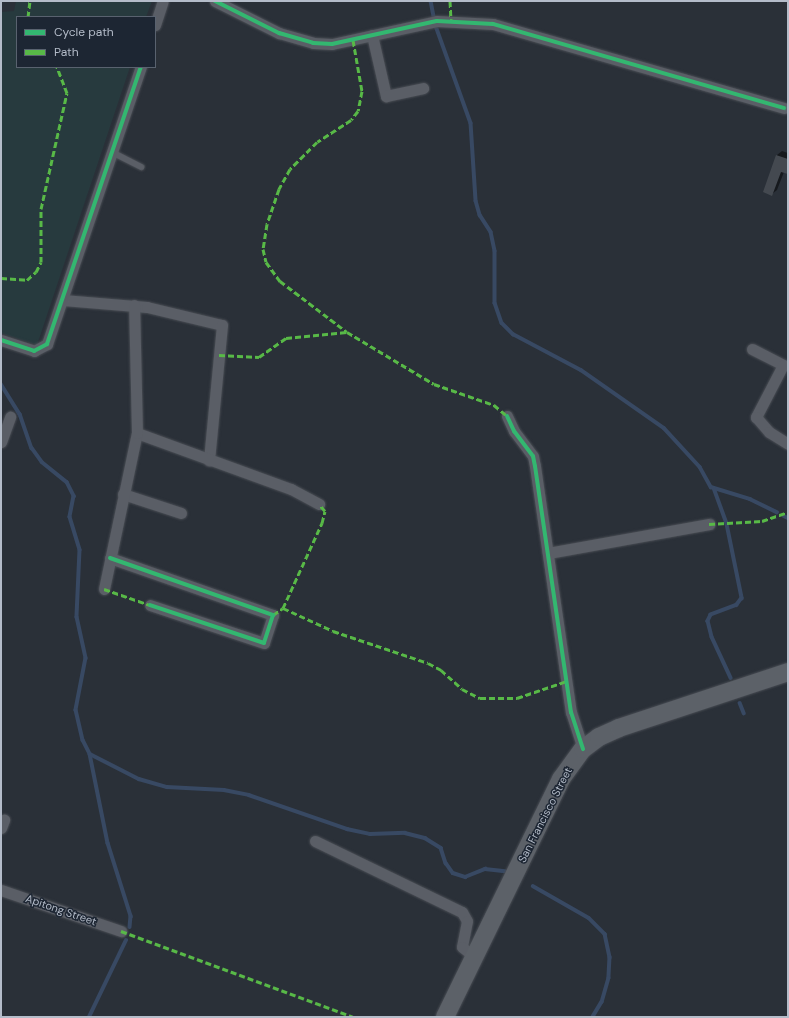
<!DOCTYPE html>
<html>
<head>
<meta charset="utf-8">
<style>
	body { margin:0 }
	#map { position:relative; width:789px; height:1018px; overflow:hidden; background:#2a3038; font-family:"DM Sans",sans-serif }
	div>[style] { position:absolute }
	.green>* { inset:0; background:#273a3e }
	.shadow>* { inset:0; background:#0007 }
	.stream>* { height:3.5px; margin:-1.75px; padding:0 1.75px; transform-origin:1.75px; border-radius:1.75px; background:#384963 }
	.building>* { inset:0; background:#444950 }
	.roads { filter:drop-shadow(0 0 1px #484c53) drop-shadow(0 0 1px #484c53) }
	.lane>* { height:5.5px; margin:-2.75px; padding:0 2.75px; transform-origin:2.75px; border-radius:2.75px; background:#5a5e66 }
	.street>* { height:11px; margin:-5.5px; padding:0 5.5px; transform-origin:5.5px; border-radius:5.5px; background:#5a5e66 }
	.primary>* { height:18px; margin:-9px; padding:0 9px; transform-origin:9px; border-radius:9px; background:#5c6168 }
	.quiet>* { height:3px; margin-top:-1.5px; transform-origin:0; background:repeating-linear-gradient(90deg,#58b947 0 6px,transparent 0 9px) }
	.cycleway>* { height:4px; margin:-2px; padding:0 2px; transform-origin:2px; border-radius:2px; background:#33b770 }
	span { translate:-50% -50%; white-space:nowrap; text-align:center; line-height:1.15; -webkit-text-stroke:3px #1d2633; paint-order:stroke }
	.street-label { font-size:11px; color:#b4bcc9 }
	.frame { position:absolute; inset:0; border:2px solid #b4bcc9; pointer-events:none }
	.legend { position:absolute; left:16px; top:16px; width:140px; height:52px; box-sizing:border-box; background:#1d2633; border:1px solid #59626f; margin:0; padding:5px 7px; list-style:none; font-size:12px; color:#b4bcc9 }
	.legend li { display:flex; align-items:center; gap:8px; height:20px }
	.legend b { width:20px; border:1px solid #59626f }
</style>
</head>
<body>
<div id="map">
	<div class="green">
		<i style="clip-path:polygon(16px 1px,152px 1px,146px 17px,17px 17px,17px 67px,130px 67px,37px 345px,1px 333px,1px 12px,14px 11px)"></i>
	</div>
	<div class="shadow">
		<i style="clip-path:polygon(782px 151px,788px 153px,788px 173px,784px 172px,777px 190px,772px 194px,777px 155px)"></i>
	</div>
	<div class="stream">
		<i style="left:431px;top:1px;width:15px;rotate:79deg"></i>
		<i style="left:436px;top:26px;width:103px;rotate:70.2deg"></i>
		<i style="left:471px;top:123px;width:78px;rotate:86.3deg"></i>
		<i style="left:476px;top:201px;width:15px;rotate:74deg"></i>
		<i style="left:480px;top:215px;width:20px;rotate:57deg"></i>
		<i style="left:491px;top:232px;width:19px;rotate:78deg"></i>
		<i style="left:495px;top:251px;width:52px;rotate:90deg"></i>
		<i style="left:495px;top:303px;width:21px;rotate:71deg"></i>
		<i style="left:502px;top:323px;width:16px;rotate:45deg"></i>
		<i style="left:513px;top:334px;width:77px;rotate:27.9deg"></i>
		<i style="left:581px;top:370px;width:101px;rotate:34.9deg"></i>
		<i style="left:664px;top:428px;width:53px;rotate:47.3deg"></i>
		<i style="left:700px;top:467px;width:23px;rotate:61deg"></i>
		<i style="left:711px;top:487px;width:41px;rotate:17.1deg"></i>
		<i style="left:750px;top:499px;width:30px;rotate:26deg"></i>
		<i style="left:1px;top:384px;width:36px;rotate:58deg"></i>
		<i style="left:20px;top:414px;width:36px;rotate:71deg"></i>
		<i style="left:32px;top:448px;width:17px;rotate:54deg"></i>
		<i style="left:42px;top:462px;width:32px;rotate:39deg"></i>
		<i style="left:67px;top:482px;width:16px;rotate:63deg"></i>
		<i style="left:74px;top:496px;width:21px;rotate:101deg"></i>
		<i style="left:70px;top:517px;width:34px;rotate:73deg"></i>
		<i style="left:80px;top:550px;width:67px;rotate:92.6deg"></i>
		<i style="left:77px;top:617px;width:42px;rotate:77.6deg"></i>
		<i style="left:86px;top:658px;width:53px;rotate:100.9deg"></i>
		<i style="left:76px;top:710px;width:31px;rotate:77deg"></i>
		<i style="left:83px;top:740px;width:16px;rotate:63deg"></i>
		<i style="left:90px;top:754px;width:91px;rotate:78.6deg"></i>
		<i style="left:108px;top:843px;width:77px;rotate:72.5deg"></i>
		<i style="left:131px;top:916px;width:11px;rotate:95deg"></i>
		<i style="left:714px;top:488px;width:38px;rotate:70deg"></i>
		<i style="left:727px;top:524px;width:76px;rotate:78.5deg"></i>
		<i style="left:742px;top:598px;width:9px;rotate:126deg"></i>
		<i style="left:737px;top:605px;width:28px;rotate:159deg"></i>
		<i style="left:711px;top:615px;width:7px;rotate:117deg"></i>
		<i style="left:708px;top:621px;width:16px;rotate:76deg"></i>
		<i style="left:712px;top:637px;width:45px;rotate:65.1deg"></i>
		<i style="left:784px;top:516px;width:4px;rotate:27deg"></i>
		<i style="left:740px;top:703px;width:11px;rotate:68deg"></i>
		<i style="left:90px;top:754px;width:55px;rotate:27deg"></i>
		<i style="left:139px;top:779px;width:29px;rotate:16deg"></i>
		<i style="left:167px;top:787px;width:57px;rotate:3deg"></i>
		<i style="left:224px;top:790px;width:25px;rotate:11deg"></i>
		<i style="left:249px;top:795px;width:104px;rotate:19.1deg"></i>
		<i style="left:347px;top:829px;width:24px;rotate:12deg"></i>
		<i style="left:370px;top:834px;width:35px;rotate:-2deg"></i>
		<i style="left:405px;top:833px;width:21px;rotate:14deg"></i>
		<i style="left:425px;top:838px;width:19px;rotate:32deg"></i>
		<i style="left:441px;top:848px;width:16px;rotate:72deg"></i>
		<i style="left:446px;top:863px;width:12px;rotate:55deg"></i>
		<i style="left:453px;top:873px;width:13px;rotate:18deg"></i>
		<i style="left:465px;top:877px;width:22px;rotate:-22deg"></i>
		<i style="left:485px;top:869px;width:20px;rotate:6deg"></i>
		<i style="left:533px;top:886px;width:64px;rotate:29.7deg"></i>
		<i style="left:589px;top:918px;width:23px;rotate:45deg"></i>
		<i style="left:605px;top:934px;width:24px;rotate:78deg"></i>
		<i style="left:610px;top:957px;width:21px;rotate:93deg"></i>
		<i style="left:609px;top:978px;width:25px;rotate:106deg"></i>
		<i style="left:602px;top:1002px;width:17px;rotate:121deg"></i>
		<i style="left:89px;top:1017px;width:85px;rotate:-64.3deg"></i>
	</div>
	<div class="building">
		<i style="clip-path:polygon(776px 155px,788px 159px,788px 174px,781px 172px,772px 196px,763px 192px)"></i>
	</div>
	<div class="roads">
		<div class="lane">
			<i style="left:112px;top:152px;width:33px;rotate:27deg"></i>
		</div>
		<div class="street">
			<i style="left:215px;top:1px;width:72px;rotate:26.6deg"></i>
			<i style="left:279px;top:33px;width:35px;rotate:16deg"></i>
			<i style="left:313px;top:43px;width:19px;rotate:3deg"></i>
			<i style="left:332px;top:44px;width:107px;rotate:-12.4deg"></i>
			<i style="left:437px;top:21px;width:56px;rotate:3.1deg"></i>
			<i style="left:493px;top:24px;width:303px;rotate:16.1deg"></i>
			<i style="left:155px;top:25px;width:25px;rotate:-72deg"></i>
			<i style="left:372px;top:35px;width:63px;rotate:77.1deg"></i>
			<i style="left:386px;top:96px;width:38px;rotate:-12deg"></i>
			<i style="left:63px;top:300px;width:84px;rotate:4.8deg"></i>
			<i style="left:147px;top:307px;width:77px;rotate:13.5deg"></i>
			<i style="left:222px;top:325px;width:136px;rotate:95.5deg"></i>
			<i style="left:1px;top:340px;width:35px;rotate:18deg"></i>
			<i style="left:34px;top:351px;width:15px;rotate:-28deg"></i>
			<i style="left:47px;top:344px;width:293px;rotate:-71.3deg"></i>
			<i style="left:752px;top:349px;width:35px;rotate:27deg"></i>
			<i style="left:783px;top:365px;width:59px;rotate:117.4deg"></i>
			<i style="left:756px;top:417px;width:20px;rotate:49deg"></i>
			<i style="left:769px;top:432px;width:22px;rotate:32deg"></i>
			<i style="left:507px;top:416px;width:17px;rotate:65deg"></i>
			<i style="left:514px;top:431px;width:31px;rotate:53deg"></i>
			<i style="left:533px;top:456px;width:10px;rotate:79deg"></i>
			<i style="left:535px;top:466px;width:249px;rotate:81.7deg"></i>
			<i style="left:571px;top:712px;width:39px;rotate:72deg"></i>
			<i style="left:137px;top:433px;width:164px;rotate:20deg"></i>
			<i style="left:291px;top:489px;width:32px;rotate:28deg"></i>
			<i style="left:1px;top:442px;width:27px;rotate:-70deg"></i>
			<i style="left:123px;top:494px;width:61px;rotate:18.1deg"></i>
			<i style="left:548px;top:553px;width:164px;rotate:-10.2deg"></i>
			<i style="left:110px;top:558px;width:173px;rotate:19.3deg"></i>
			<i style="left:273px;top:615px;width:29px;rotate:108deg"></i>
			<i style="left:264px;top:643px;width:120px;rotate:-161.6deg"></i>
			<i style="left:104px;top:589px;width:159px;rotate:-78.1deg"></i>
			<i style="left:137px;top:433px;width:128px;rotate:-91.3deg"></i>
			<i style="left:1px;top:828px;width:9px;rotate:-69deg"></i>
			<i style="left:315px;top:841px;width:163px;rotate:25.8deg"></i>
			<i style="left:462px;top:912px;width:10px;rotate:61deg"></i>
			<i style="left:467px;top:921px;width:26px;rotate:101deg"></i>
			<i style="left:462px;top:947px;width:16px;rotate:38deg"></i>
			<i style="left:1px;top:890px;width:127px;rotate:18.9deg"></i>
		</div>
		<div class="primary">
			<i style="left:445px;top:1017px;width:265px;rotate:-64deg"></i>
			<i style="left:561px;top:779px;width:37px;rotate:-54deg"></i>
			<i style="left:583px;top:749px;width:20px;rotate:-37deg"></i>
			<i style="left:599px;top:737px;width:22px;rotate:-24deg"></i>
			<i style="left:619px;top:728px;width:178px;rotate:-18.3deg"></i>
		</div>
	</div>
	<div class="quiet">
		<i style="left:450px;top:1px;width:20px;rotate:87deg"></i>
		<i style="left:28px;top:17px;width:16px;rotate:-83deg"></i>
		<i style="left:353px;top:40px;width:52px;rotate:80deg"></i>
		<i style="left:362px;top:91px;width:20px;rotate:101deg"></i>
		<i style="left:358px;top:111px;width:11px;rotate:128deg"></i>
		<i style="left:351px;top:120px;width:40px;rotate:147.1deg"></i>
		<i style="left:317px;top:142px;width:38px;rotate:135deg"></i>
		<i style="left:290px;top:169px;width:23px;rotate:119deg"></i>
		<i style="left:279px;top:189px;width:37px;rotate:109deg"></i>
		<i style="left:267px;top:224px;width:25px;rotate:99deg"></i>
		<i style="left:263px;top:249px;width:13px;rotate:77deg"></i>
		<i style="left:266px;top:262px;width:24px;rotate:54deg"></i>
		<i style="left:280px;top:281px;width:84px;rotate:37.3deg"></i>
		<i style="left:347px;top:332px;width:101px;rotate:30.9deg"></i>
		<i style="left:434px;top:384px;width:64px;rotate:19.3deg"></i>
		<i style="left:494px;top:405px;width:17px;rotate:40deg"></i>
		<i style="left:1px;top:278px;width:26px;rotate:4deg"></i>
		<i style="left:27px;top:280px;width:12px;rotate:-42deg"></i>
		<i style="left:36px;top:272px;width:11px;rotate:-63deg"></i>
		<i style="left:41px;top:262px;width:53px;rotate:-90deg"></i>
		<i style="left:41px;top:209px;width:119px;rotate:-77.4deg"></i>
		<i style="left:67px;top:93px;width:28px;rotate:-111deg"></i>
		<i style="left:219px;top:355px;width:40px;rotate:2.9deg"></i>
		<i style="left:259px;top:357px;width:33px;rotate:-35deg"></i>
		<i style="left:286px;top:338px;width:61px;rotate:-5.6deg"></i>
		<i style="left:709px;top:524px;width:53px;rotate:-3.2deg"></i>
		<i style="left:762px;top:521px;width:28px;rotate:-19deg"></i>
		<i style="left:104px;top:589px;width:49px;rotate:19.2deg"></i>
		<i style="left:283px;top:608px;width:55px;rotate:24.7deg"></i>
		<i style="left:333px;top:631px;width:100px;rotate:18.6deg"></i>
		<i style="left:428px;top:663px;width:15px;rotate:28deg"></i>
		<i style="left:441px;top:670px;width:28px;rotate:42deg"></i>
		<i style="left:462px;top:689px;width:20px;rotate:27deg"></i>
		<i style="left:480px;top:698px;width:37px"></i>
		<i style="left:517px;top:698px;width:53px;rotate:-18.8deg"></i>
		<i style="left:273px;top:615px;width:12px;rotate:-35deg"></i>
		<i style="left:283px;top:608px;width:94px;rotate:-65.4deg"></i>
		<i style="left:322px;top:523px;width:12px;rotate:-76deg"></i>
		<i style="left:325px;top:511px;width:9px;rotate:-131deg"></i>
		<i style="left:121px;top:931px;width:247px;rotate:20.3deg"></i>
	</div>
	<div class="cycleway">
		<i style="left:215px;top:1px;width:72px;rotate:26.6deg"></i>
		<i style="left:279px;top:33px;width:35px;rotate:16deg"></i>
		<i style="left:313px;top:43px;width:19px;rotate:3deg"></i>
		<i style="left:332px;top:44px;width:107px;rotate:-12.4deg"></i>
		<i style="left:437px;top:21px;width:56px;rotate:3.1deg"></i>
		<i style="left:493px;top:24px;width:303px;rotate:16.1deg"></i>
		<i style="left:1px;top:340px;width:35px;rotate:18deg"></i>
		<i style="left:34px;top:351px;width:15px;rotate:-28deg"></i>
		<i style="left:47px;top:344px;width:293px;rotate:-71.3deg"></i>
		<i style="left:507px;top:416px;width:17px;rotate:65deg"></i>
		<i style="left:514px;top:431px;width:31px;rotate:53deg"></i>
		<i style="left:533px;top:456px;width:10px;rotate:79deg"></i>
		<i style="left:535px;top:466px;width:249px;rotate:81.7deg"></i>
		<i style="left:571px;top:712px;width:39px;rotate:72deg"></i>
		<i style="left:110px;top:558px;width:173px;rotate:19.3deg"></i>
		<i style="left:273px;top:615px;width:29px;rotate:108deg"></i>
		<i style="left:264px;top:643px;width:120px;rotate:-161.6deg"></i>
	</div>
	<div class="street-label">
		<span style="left:545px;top:815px;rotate:-63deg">San Francisco Street</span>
		<span style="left:61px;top:910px;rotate:19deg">Apitong Street</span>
	</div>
	<div class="frame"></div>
	<ul class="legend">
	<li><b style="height:5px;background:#33b770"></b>Cycle path</li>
	<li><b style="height:5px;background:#58b947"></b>Path</li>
	</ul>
</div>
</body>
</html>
